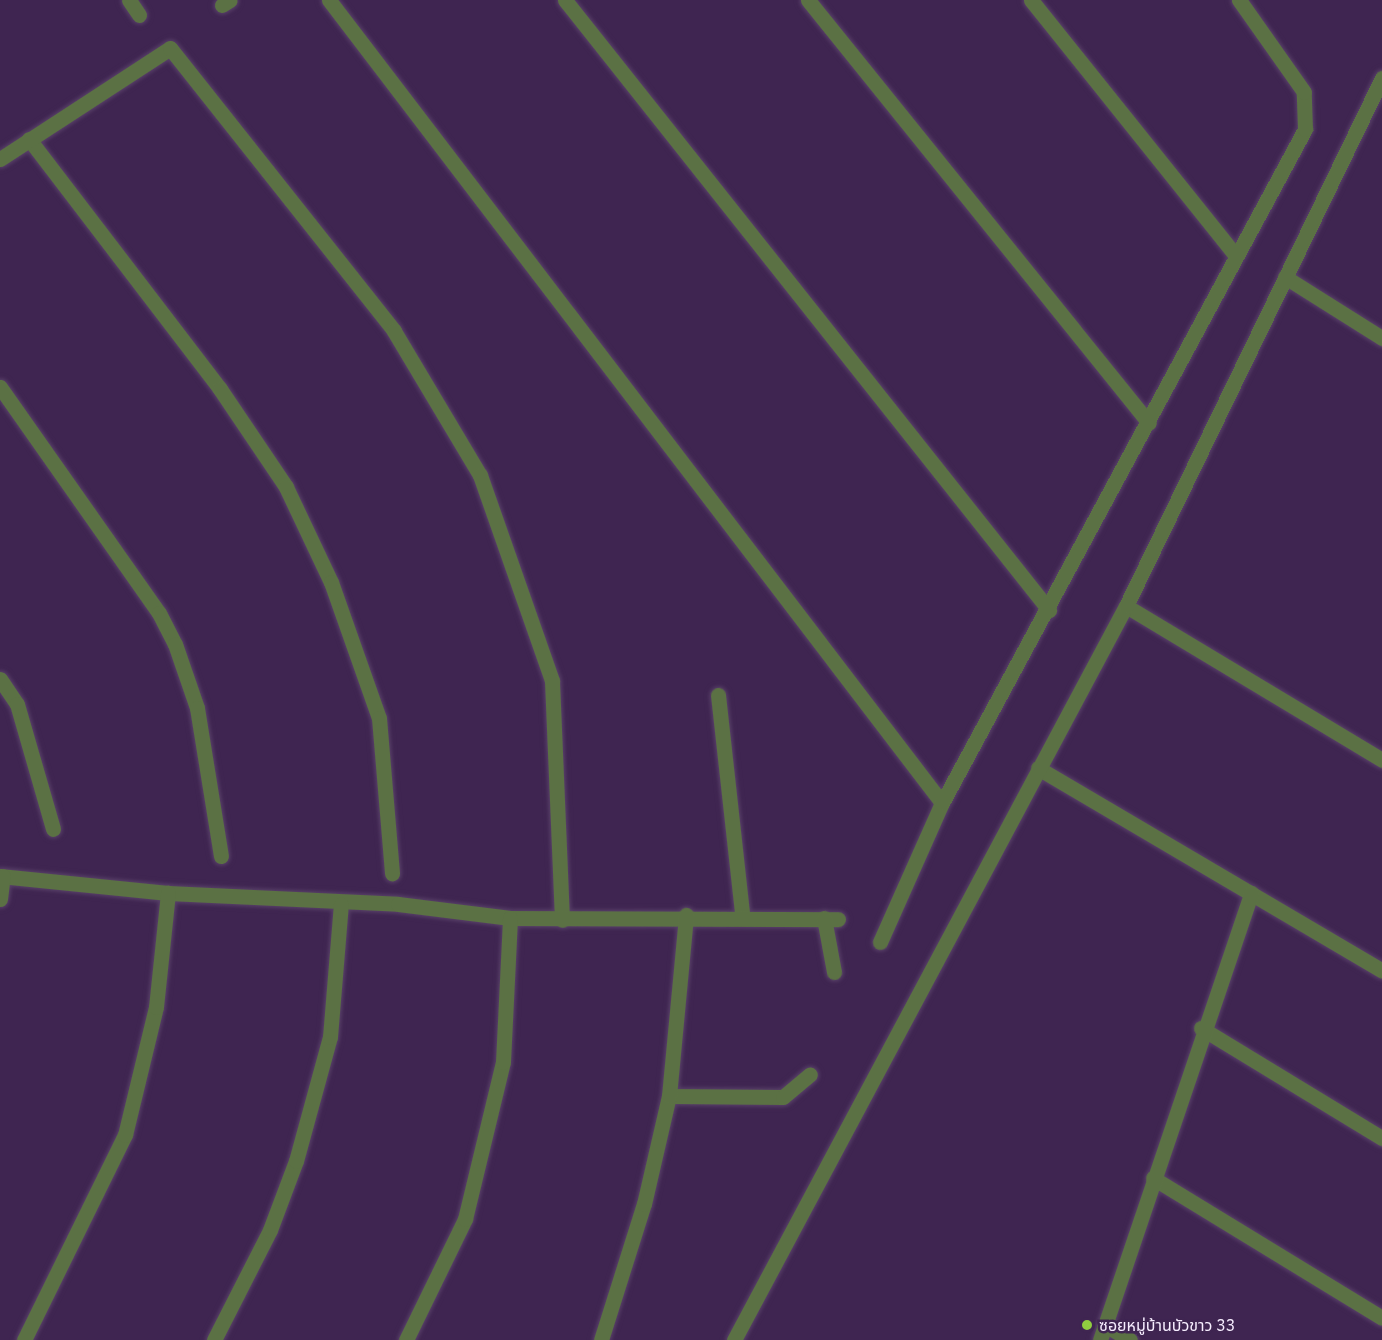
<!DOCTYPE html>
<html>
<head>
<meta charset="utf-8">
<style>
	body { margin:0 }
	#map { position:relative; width:1382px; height:1340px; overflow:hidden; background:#3f2551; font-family:"IBM Plex Sans","Noto Sans Thai",sans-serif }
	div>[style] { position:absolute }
	.roads { filter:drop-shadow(0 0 2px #594169) drop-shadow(0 0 2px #594169) }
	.minor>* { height:15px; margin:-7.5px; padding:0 7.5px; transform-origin:7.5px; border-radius:7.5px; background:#5b7144 }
	.dots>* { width:16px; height:16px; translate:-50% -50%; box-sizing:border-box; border:3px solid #3f2551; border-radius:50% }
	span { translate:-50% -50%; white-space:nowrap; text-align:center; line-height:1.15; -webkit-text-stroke:5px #3f2551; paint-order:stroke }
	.poi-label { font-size:16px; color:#f7eeff }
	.left { translate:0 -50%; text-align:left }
</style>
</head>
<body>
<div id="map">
	<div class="roads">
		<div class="minor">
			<i style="left:129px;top:0;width:18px;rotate:56deg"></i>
			<i style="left:329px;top:0;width:1010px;rotate:52.64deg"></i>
			<i style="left:565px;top:0;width:779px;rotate:51.57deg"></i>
			<i style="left:808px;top:0;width:543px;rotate:51.13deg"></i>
			<i style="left:1031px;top:0;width:328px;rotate:51.3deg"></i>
			<i style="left:222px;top:5px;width:9px;rotate:-32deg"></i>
			<i style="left:29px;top:139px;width:315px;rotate:52.6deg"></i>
			<i style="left:220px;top:389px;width:118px;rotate:56deg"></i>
			<i style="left:286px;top:487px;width:105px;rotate:64.7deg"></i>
			<i style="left:331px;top:582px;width:144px;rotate:70.6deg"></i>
			<i style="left:379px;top:718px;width:156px;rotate:85.2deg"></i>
			<i style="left:0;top:159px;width:203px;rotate:-33.1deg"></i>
			<i style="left:170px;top:48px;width:361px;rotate:51.6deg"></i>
			<i style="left:394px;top:331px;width:168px;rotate:59.2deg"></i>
			<i style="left:480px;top:475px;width:218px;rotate:70.7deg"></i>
			<i style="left:552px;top:681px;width:239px;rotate:87.6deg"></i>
			<i style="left:1285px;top:277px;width:115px;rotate:32.2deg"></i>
			<i style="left:0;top:387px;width:276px;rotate:54.9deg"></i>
			<i style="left:159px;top:613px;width:35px;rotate:63deg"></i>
			<i style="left:175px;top:644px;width:68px;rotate:71deg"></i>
			<i style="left:197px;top:708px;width:150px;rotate:80.8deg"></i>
			<i style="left:1126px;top:606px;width:299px;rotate:31deg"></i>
			<i style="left:0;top:679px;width:30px;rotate:56deg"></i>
			<i style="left:17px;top:704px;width:130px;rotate:73.9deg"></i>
			<i style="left:718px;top:695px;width:220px;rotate:83.7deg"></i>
			<i style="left:1038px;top:768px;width:399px;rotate:30.5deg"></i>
			<i style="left:0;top:876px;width:169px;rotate:5.8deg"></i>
			<i style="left:168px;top:893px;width:230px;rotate:2.7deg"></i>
			<i style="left:398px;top:904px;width:113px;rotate:7.1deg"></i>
			<i style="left:510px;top:918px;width:328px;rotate:0.2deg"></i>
			<i style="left:0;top:899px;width:23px;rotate:-83deg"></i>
			<i style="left:824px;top:918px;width:55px;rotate:79.5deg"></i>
			<i style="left:880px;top:942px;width:152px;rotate:-66deg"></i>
			<i style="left:942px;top:803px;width:766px;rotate:-61.69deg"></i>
			<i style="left:1305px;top:129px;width:37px;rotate:-92deg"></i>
			<i style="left:1304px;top:92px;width:113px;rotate:-125.2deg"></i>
			<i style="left:1201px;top:1028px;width:212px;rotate:31.3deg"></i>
			<i style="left:669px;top:1096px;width:114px;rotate:0.5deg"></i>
			<i style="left:783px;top:1097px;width:35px;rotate:-40deg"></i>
			<i style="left:1153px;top:1178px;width:268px;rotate:31.4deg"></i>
			<i style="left:1105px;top:1325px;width:29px;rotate:31deg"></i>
			<i style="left:24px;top:1340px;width:229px;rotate:-63.8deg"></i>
			<i style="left:125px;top:1135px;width:132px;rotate:-76.4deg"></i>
			<i style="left:156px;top:1007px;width:115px;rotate:-84deg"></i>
			<i style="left:214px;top:1340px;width:123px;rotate:-63deg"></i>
			<i style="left:270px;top:1230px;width:74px;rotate:-69.4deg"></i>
			<i style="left:296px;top:1161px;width:129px;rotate:-74.7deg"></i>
			<i style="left:330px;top:1037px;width:133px;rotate:-85.3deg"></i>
			<i style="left:406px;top:1340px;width:135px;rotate:-64deg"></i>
			<i style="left:465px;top:1219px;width:162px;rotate:-76.4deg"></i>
			<i style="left:503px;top:1062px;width:144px;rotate:-87.2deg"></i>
			<i style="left:601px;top:1340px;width:143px;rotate:-72.5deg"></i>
			<i style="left:644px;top:1204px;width:111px;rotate:-77deg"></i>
			<i style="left:669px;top:1096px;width:182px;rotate:-84.6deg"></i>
			<i style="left:734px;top:1340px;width:832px;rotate:-61.9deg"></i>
			<i style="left:1126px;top:606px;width:587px;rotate:-64.13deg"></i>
			<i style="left:1100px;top:1340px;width:472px;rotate:-71.3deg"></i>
		</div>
	</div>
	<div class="dots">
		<i style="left:1087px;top:1325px;background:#90cd40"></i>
	</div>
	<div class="poi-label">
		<span class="left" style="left:1099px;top:1325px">ซอยหมู่บ้านบัวขาว 33</span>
	</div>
</div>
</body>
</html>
